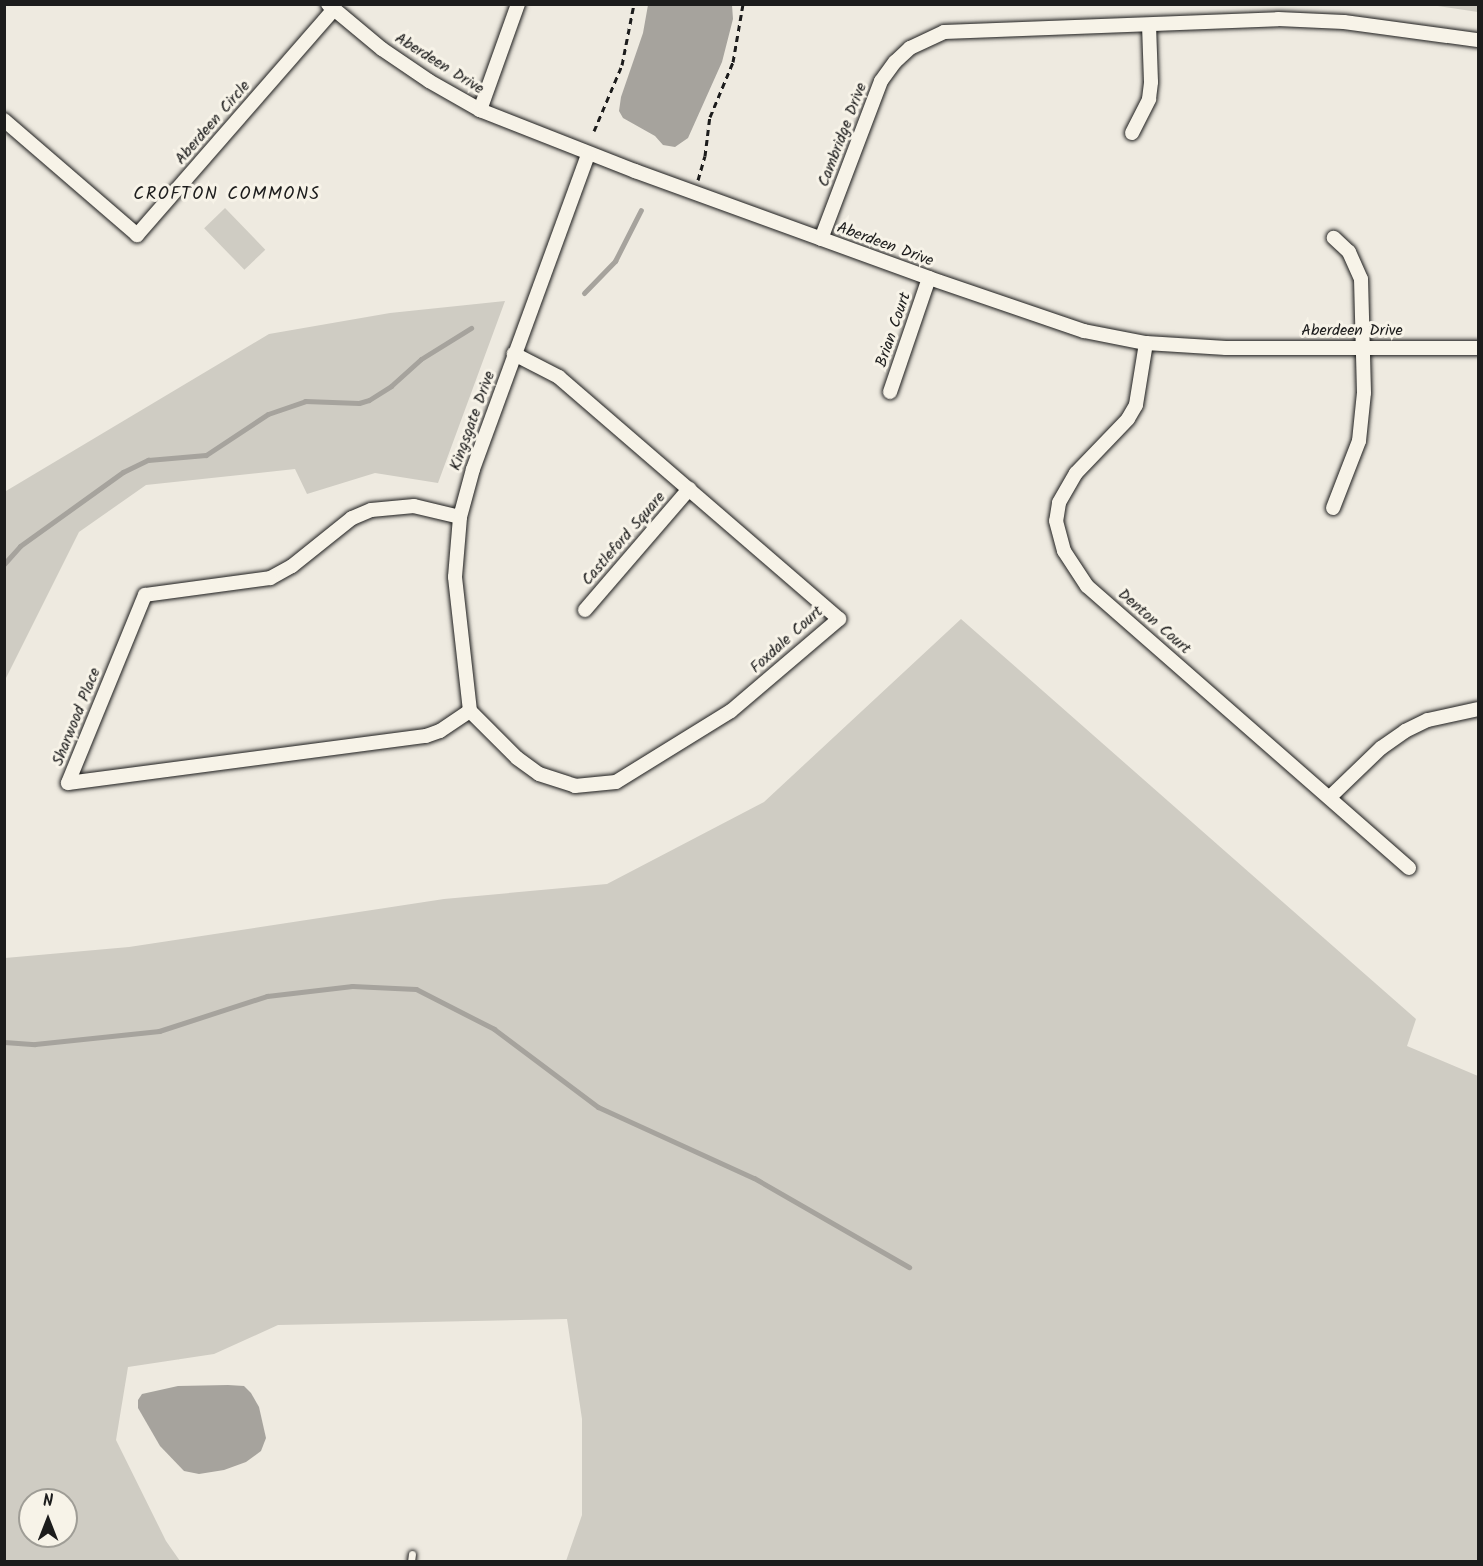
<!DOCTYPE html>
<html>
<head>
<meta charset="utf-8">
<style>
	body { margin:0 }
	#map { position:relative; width:1483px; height:1566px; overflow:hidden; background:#eeeae0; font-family:Kalam,sans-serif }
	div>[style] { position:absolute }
	.green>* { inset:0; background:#cfccc3; transform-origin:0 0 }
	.water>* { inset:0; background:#a6a39d }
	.stream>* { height:5px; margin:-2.5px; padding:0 2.5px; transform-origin:2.5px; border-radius:2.5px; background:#a6a39d }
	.path>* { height:3px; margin-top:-1.5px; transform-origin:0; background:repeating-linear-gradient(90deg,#1c1c1c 0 6px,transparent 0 10.5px) }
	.roads { filter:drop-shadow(0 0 2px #1c1c1c) drop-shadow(0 0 2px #1c1c1c) }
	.lane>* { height:7px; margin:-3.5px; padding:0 3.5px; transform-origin:3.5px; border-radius:3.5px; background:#f7f3e8 }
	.street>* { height:14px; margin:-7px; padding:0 7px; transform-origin:7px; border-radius:7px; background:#f7f3e8 }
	span { translate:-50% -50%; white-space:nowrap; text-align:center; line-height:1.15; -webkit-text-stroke:6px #f7f3e8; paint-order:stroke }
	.street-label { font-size:16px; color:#1c1c1c }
	.neighbourhood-label { font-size:18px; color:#1c1c1c; letter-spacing:1.5px }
	.frame { position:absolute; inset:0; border:6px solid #1c1c1c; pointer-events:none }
	.north { position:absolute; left:18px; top:1488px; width:60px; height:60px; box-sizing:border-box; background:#f7f3e8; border:2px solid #9f9d96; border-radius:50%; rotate:0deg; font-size:16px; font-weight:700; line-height:24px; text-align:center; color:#1c1c1c }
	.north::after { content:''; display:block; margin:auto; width:21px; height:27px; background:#1c1c1c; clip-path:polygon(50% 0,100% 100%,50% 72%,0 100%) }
</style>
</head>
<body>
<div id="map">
	<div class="green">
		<i style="clip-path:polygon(1431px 5px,1478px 5px,1478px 12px)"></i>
		<i style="left:225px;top:208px;width:58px;height:29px;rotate:46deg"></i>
		<i style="clip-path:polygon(505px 301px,438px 483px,375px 473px,307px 494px,295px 469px,146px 485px,79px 532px,5px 680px,6px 491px,269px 334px,390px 313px)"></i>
		<i style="clip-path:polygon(evenodd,961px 619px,1416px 1019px,1407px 1046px,1478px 1076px,1478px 1561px,566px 1561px,582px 1515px,582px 1419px,567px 1319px,278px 1325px,214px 1354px,128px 1367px,116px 1440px,166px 1541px,180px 1561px,5px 1561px,5px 958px,129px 947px,444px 899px,607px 884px,764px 802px,961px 619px,30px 1500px,66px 1500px,66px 1536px,30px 1536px,30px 1500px)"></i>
	</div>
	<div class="water">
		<i style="clip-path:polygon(648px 5px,732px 5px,733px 19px,722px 62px,688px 138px,675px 147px,663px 145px,655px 136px,623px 118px,619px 111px,621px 97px,643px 33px)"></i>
		<i style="clip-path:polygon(228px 1385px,244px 1386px,251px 1393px,259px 1407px,266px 1438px,261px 1451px,246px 1462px,224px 1470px,199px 1474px,184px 1471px,160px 1446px,138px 1408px,138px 1400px,142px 1394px,178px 1386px)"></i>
	</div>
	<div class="stream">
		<i style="left:584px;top:293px;width:45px;rotate:-45.9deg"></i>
		<i style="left:615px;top:261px;width:57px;rotate:-63deg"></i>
		<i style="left:4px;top:564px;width:24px;rotate:-48deg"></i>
		<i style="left:20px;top:546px;width:127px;rotate:-35.7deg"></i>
		<i style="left:123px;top:472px;width:28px;rotate:-26deg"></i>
		<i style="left:148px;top:460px;width:58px;rotate:-4.9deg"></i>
		<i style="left:206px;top:455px;width:74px;rotate:-33.5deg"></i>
		<i style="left:268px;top:414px;width:39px;rotate:-19deg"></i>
		<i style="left:305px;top:401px;width:54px;rotate:2.1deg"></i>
		<i style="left:359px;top:403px;width:10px;rotate:-17deg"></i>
		<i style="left:369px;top:400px;width:26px;rotate:-32deg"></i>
		<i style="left:391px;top:386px;width:40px;rotate:-42deg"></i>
		<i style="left:421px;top:359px;width:59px;rotate:-31.8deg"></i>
		<i style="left:4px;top:1042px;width:31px;rotate:4deg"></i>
		<i style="left:35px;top:1044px;width:125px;rotate:-6deg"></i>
		<i style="left:159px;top:1031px;width:114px;rotate:-18deg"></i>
		<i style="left:267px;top:996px;width:86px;rotate:-6.7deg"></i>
		<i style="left:352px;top:986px;width:64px;rotate:2.7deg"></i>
		<i style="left:416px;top:989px;width:88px;rotate:27.1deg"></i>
		<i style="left:494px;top:1029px;width:130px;rotate:36.9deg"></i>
		<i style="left:598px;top:1107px;width:171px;rotate:24.5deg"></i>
		<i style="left:754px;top:1178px;width:179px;rotate:29.9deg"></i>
	</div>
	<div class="path">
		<i style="left:594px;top:131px;width:72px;rotate:-67deg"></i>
		<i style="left:622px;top:65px;width:62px;rotate:-78.9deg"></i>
		<i style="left:698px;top:180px;width:25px;rotate:-74deg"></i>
		<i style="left:705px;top:156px;width:39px;rotate:-83deg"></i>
		<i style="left:710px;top:117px;width:60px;rotate:-67.3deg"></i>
		<i style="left:733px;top:62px;width:59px;rotate:-80.2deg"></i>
	</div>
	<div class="roads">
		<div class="lane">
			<i style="left:411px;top:1562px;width:8px;rotate:-83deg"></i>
		</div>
		<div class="street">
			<i style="left:328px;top:4px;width:70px;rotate:39.8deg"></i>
			<i style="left:382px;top:49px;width:57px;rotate:34.2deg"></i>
			<i style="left:429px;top:81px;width:59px;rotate:29.6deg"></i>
			<i style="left:480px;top:110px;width:167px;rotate:21.5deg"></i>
			<i style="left:635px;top:171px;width:313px;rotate:20deg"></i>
			<i style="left:929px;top:278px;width:164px;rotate:18.9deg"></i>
			<i style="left:1084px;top:331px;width:63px;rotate:11deg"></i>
			<i style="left:1146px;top:343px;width:80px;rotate:3.6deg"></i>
			<i style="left:1226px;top:348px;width:252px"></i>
			<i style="left:480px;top:110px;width:113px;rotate:-70.3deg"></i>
			<i style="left:4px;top:120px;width:176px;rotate:40.8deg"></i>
			<i style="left:137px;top:235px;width:300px;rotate:-48.9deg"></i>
			<i style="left:1132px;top:133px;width:38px;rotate:-63deg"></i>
			<i style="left:1149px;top:99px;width:17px;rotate:-83deg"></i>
			<i style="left:1151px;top:82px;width:57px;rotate:-92deg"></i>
			<i style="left:821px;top:239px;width:169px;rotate:-69.2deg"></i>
			<i style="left:881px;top:81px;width:24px;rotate:-54deg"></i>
			<i style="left:895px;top:62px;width:21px;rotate:-43deg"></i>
			<i style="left:910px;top:48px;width:38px;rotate:-25deg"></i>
			<i style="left:944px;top:32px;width:334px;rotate:-2.2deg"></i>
			<i style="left:1278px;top:19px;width:66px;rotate:2.6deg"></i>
			<i style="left:1344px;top:22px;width:135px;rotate:7.7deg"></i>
			<i style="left:1146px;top:343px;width:63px;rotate:99.2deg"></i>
			<i style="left:1136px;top:405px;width:16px;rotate:120deg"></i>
			<i style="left:1128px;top:419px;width:75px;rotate:133.9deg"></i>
			<i style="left:1076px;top:473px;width:34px;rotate:120deg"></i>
			<i style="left:1059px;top:503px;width:18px;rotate:99deg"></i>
			<i style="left:1056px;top:521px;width:31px;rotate:75deg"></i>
			<i style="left:1064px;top:551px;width:42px;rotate:56.7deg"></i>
			<i style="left:1087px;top:586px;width:428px;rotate:41.2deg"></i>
			<i style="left:890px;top:392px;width:120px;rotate:-71.1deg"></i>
			<i style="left:1333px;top:508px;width:72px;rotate:-68.8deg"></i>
			<i style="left:1359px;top:441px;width:48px;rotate:-84.1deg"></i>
			<i style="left:1364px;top:393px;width:114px;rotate:-91.5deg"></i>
			<i style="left:1361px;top:279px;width:30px;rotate:-114deg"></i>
			<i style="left:1349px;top:252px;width:21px;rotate:-137deg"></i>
			<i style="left:460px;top:517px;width:47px;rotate:-166.6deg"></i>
			<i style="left:414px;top:506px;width:43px;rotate:174.7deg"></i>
			<i style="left:371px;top:510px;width:21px;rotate:157deg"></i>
			<i style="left:352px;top:518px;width:77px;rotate:141.3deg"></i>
			<i style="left:292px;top:566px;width:25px;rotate:151deg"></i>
			<i style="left:270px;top:578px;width:126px;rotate:172.3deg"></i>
			<i style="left:145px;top:595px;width:203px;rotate:112.3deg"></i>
			<i style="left:68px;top:783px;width:361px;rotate:-7.5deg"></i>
			<i style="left:426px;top:736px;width:15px;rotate:-20deg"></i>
			<i style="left:440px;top:731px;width:36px;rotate:-34deg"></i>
			<i style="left:585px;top:610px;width:160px;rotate:-49.3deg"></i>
			<i style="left:470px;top:711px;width:66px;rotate:45deg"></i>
			<i style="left:517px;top:758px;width:27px;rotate:36deg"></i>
			<i style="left:539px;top:774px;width:38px;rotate:18deg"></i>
			<i style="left:575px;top:786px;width:41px;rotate:-5.6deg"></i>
			<i style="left:616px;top:782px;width:135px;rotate:-31.7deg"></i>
			<i style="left:731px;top:711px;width:142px;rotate:-40.4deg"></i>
			<i style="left:839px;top:619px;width:370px;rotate:-139.2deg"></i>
			<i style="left:559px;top:377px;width:51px;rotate:-152.9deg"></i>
			<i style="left:470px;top:711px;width:135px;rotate:-96.4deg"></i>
			<i style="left:455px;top:577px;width:60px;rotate:-85.2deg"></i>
			<i style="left:460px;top:517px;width:50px;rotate:-74.8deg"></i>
			<i style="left:473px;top:469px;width:335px;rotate:-69.9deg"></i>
			<i style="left:1330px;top:797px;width:71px;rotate:-43.9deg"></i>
			<i style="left:1381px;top:748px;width:29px;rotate:-35deg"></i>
			<i style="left:1405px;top:731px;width:25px;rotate:-26deg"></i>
			<i style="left:1428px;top:720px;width:51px;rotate:-12.4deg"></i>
		</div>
	</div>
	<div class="street-label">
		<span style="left:439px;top:64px;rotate:32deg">Aberdeen Drive</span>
		<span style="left:213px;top:123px;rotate:-49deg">Aberdeen Circle</span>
		<span style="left:843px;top:135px;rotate:-69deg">Cambridge Drive</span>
		<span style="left:885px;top:245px;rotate:20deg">Aberdeen Drive</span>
		<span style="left:894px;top:330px;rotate:-71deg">Brian Court</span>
		<span style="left:1352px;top:331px">Aberdeen Drive</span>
		<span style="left:473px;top:421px;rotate:-70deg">Kingsgate Drive</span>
		<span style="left:624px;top:539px;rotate:-49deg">Castleford Square</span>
		<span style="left:1154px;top:622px;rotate:41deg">Denton Court</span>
		<span style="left:787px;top:640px;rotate:-42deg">Foxdale Court</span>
		<span style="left:77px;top:717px;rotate:-68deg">Sharwood Place</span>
	</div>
	<div class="neighbourhood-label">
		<span style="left:227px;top:195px">CROFTON COMMONS</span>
	</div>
	<div class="frame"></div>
	<div class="north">N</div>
</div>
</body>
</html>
